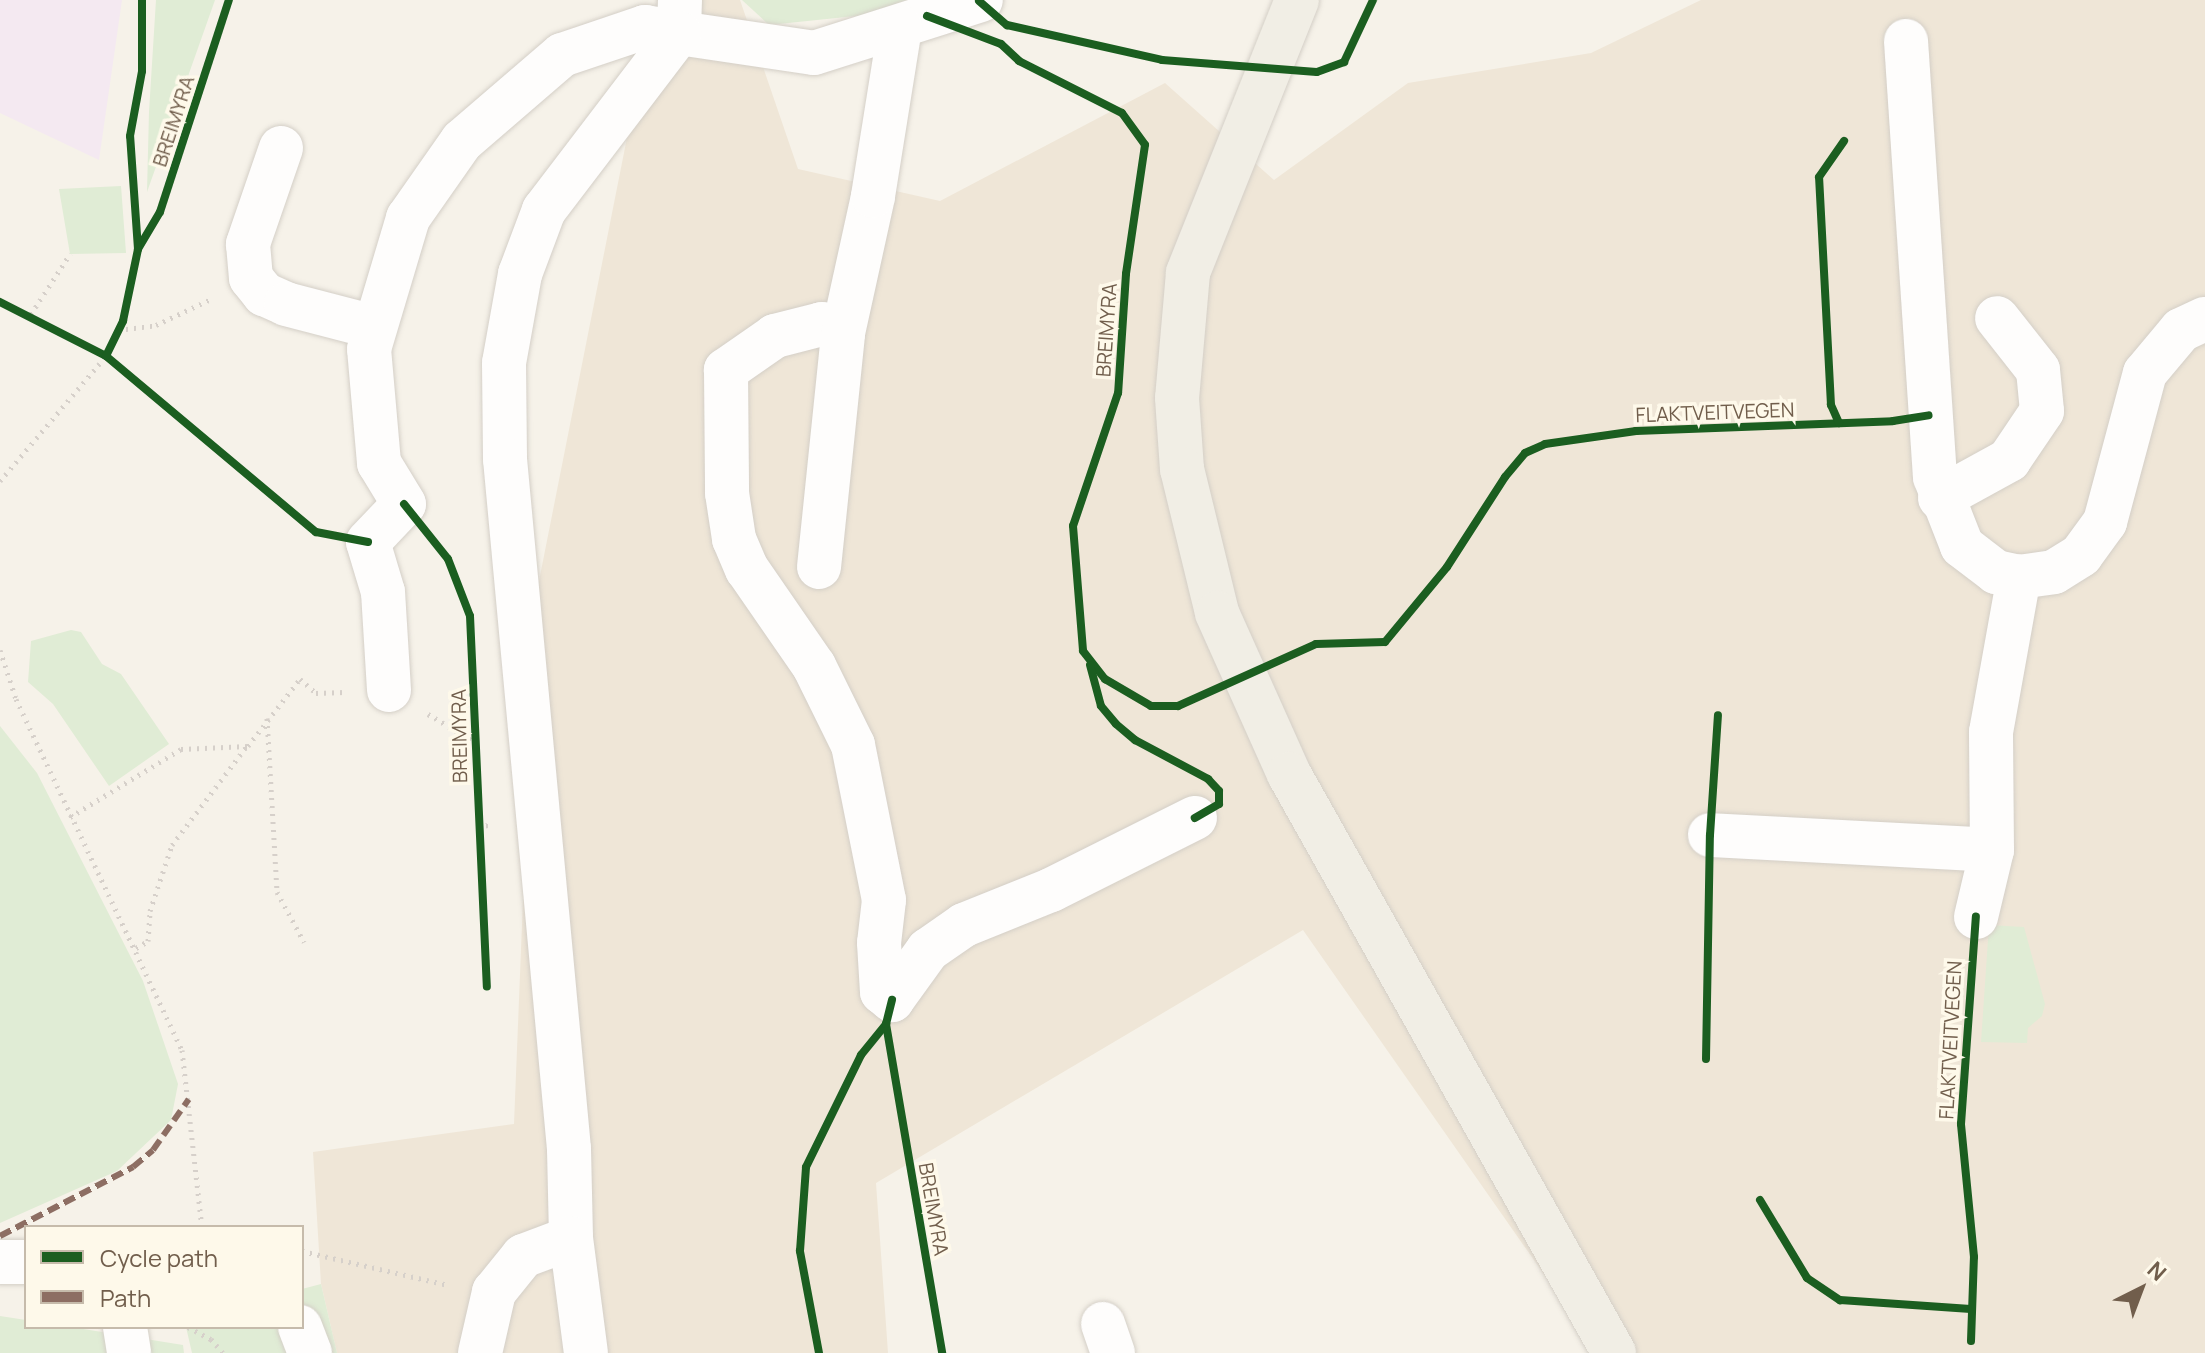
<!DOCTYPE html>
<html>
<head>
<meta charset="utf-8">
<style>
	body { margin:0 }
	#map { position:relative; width:2205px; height:1353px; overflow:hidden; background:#f6f2e9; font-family:Manrope,sans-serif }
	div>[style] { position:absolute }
	.residential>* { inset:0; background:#efe6d7 }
	.education>* { inset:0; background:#f4e9f1 }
	.green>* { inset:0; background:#e0ecd5 }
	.path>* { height:5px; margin-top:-2.5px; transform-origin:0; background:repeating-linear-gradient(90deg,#d6d0ca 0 2px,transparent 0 8px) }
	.roads { filter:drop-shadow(0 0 2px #d4cfc7) drop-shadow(0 0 2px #d4cfc7) }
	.minor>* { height:44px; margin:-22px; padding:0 22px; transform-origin:22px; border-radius:22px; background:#fefdfc }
	.major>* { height:44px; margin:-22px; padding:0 22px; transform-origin:22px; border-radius:22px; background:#f1eee5 }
	.quiet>* { height:6px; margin-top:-3px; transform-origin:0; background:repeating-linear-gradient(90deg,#8d6e63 0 12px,transparent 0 18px) }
	.cycleway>* { height:8px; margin:-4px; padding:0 4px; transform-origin:4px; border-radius:4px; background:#1b5e20 }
	span { translate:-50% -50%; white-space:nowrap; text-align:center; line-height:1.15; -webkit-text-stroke:7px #fef9ea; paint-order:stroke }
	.street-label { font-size:20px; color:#715e4c }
	.legend { position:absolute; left:24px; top:1225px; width:280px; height:104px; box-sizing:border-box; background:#fef9ea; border:2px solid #c6bbab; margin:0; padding:10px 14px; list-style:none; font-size:24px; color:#715e4c }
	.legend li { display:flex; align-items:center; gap:16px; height:40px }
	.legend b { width:40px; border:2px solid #c6bbab }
	.north { position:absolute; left:2101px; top:1249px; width:80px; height:80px; -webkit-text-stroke:6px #fef9ea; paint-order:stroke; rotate:42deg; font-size:22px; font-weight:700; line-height:32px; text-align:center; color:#715e4c }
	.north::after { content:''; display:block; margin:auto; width:28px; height:36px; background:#715e4c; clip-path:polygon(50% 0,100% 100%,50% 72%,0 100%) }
</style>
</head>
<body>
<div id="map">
	<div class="residential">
		<i style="clip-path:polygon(683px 0,740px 0,798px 169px,940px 201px,1165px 83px,1274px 180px,1408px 83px,1591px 53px,1701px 0,2205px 0,2205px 1353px,1599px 1353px,1303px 930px,876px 1183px,888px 1353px,337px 1353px,321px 1284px,313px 1152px,514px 1124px,535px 601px,645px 47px)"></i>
	</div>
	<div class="education">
		<i style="clip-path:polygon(0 0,122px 0,99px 160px,0 113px)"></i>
	</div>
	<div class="green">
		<i style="clip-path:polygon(156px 0,215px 0,147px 192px,149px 112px)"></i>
		<i style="clip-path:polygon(742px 0,906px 0,865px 15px,769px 25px)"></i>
		<i style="clip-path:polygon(121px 186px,126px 253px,70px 254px,59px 189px)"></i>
		<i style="clip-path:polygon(71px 630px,81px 632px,102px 664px,121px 674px,169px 744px,109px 786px,53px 704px,28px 682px,31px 641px)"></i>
		<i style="clip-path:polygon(0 726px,37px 773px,143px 981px,178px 1084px,171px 1120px,117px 1171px,0 1223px)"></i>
		<i style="clip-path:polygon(1989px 925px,2024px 927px,2045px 1004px,2042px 1016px,2028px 1028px,2027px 1043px,1981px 1042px)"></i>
		<i style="clip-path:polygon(321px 1284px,337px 1353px,192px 1353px,186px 1327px,302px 1327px,302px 1289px)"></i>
		<i style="clip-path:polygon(0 1316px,26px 1320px,26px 1327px,71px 1327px,183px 1345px,184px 1353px,0 1353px)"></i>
	</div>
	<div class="path">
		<i style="left:31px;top:314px;width:72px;rotate:-57deg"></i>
		<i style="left:118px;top:330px;width:38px;rotate:-7deg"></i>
		<i style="left:156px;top:325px;width:61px;rotate:-25.3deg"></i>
		<i style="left:0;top:481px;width:164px;rotate:-49.7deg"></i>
		<i style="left:0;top:650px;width:52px;rotate:71.9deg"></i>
		<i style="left:16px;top:699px;width:388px;rotate:64.7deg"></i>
		<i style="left:182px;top:1050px;width:178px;rotate:83.6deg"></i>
		<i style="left:428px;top:714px;width:58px;rotate:31deg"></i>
		<i style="left:267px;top:718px;width:174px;rotate:86.7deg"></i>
		<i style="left:277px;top:892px;width:57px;rotate:61.6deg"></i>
		<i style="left:70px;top:817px;width:130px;rotate:-31.5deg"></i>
		<i style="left:181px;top:749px;width:67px;rotate:-2.6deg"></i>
		<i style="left:248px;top:746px;width:85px;rotate:-52.2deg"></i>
		<i style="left:300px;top:679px;width:21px;rotate:41deg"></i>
		<i style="left:316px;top:693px;width:29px;rotate:-2deg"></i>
		<i style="left:478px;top:827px;width:15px;rotate:-11deg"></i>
		<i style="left:136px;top:948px;width:14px;rotate:-30deg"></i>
		<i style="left:148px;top:941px;width:30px;rotate:-86deg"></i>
		<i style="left:150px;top:911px;width:70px;rotate:-71.6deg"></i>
		<i style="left:172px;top:845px;width:124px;rotate:-52.9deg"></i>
		<i style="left:302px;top:1251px;width:150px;rotate:13.1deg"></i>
		<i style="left:188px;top:1327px;width:26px;rotate:28deg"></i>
		<i style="left:211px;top:1339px;width:18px;rotate:49deg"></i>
	</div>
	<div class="roads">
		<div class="minor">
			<i style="left:680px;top:0;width:33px;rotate:92deg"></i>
			<i style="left:679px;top:33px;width:136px;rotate:8.4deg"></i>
			<i style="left:814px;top:53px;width:175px;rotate:-17.6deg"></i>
			<i style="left:1906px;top:41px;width:437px;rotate:86.2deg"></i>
			<i style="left:1935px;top:477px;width:74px;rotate:68.6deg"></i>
			<i style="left:1962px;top:546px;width:43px;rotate:37.4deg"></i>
			<i style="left:1996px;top:572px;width:24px;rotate:12deg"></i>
			<i style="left:2019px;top:577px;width:35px;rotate:-8deg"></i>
			<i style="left:2054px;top:572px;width:32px;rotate:-32deg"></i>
			<i style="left:2081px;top:555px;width:41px;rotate:-54deg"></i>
			<i style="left:2105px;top:522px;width:154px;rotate:-75deg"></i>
			<i style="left:2145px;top:373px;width:56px;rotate:-50.1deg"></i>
			<i style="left:2181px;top:330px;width:26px;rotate:-25deg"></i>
			<i style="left:281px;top:148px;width:102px;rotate:109deg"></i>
			<i style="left:248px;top:244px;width:34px;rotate:85deg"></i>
			<i style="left:251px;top:278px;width:21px;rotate:51deg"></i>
			<i style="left:264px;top:294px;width:24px;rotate:24deg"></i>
			<i style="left:286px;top:304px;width:91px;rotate:14.6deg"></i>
			<i style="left:843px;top:333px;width:23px;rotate:-157deg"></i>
			<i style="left:822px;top:324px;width:49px;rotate:165.7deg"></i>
			<i style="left:775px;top:336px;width:60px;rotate:145.2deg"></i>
			<i style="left:726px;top:370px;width:123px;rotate:89.5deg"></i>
			<i style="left:727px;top:493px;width:47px;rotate:81.3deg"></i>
			<i style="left:734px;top:539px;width:33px;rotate:67deg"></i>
			<i style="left:747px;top:569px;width:118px;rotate:55.4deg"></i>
			<i style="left:814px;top:666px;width:88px;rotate:63.7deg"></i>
			<i style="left:853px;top:745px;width:158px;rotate:78.7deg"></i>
			<i style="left:884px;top:900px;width:43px;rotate:96.6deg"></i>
			<i style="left:879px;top:943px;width:49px;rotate:86.5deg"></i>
			<i style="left:882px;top:992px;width:13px;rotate:39deg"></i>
			<i style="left:892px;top:1000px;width:62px;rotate:-54.2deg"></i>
			<i style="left:928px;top:950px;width:44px;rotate:-34.8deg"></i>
			<i style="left:964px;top:925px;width:94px;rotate:-21.9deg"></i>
			<i style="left:1051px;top:890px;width:161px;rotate:-26.6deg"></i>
			<i style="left:1940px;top:498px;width:79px;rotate:-28.8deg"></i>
			<i style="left:2009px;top:460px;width:59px;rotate:-56deg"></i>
			<i style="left:2042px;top:411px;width:41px;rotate:-95.6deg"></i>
			<i style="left:2038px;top:370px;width:66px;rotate:-128.3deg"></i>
			<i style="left:819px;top:567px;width:235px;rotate:-84.1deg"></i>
			<i style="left:843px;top:333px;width:140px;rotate:-77.6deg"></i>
			<i style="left:873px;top:196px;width:171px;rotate:-80.9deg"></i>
			<i style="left:389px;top:690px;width:98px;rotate:-93.5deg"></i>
			<i style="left:383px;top:592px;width:52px;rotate:-106.7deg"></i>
			<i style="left:368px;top:542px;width:52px;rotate:-46.5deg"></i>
			<i style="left:404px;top:504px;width:48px;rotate:-121.4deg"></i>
			<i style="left:379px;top:463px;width:114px;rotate:-95deg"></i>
			<i style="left:369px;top:349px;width:137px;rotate:-73.4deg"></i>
			<i style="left:408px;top:218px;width:94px;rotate:-55deg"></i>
			<i style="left:462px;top:141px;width:132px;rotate:-40.7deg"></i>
			<i style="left:562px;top:55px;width:88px;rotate:-18.6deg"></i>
			<i style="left:645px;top:27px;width:35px;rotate:10deg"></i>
			<i style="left:679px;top:33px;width:223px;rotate:127.3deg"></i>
			<i style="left:544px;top:210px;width:68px;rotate:110.6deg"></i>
			<i style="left:520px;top:274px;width:90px;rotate:100.2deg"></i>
			<i style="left:504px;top:363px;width:96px;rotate:89.4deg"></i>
			<i style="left:505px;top:459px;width:693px;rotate:84.7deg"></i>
			<i style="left:569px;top:1149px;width:89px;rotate:88.7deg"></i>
			<i style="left:571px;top:1238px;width:116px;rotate:82.6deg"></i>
			<i style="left:1710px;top:835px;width:282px;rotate:3deg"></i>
			<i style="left:1976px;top:917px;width:69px;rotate:-76.6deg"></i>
			<i style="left:1992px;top:850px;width:118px;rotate:-90.5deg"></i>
			<i style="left:1991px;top:732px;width:158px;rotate:-79.8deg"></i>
			<i style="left:0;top:1262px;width:26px"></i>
			<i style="left:1103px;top:1324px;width:31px;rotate:71deg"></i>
			<i style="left:125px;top:1327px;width:26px;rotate:81deg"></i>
			<i style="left:300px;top:1327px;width:28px;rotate:69deg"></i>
			<i style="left:480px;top:1353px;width:63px;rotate:-77.1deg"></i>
			<i style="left:494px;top:1292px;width:46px;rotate:-51.1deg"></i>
			<i style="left:523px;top:1256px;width:51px;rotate:-20.6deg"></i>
		</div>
		<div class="major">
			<i style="left:1297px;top:0;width:294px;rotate:111.8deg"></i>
			<i style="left:1188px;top:273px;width:125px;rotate:95deg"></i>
			<i style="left:1177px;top:398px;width:71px;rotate:86deg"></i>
			<i style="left:1182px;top:469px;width:148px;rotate:76.3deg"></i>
			<i style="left:1217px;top:613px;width:176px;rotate:65.9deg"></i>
			<i style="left:1289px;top:774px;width:664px;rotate:60.69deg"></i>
		</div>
	</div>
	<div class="quiet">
		<i style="left:0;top:1236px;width:150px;rotate:-27.4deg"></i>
		<i style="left:133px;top:1167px;width:26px;rotate:-40deg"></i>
		<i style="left:153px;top:1150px;width:62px;rotate:-54.8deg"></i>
	</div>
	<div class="cycleway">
		<i style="left:979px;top:1px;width:37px;rotate:41deg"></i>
		<i style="left:1007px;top:25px;width:159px;rotate:12.7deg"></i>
		<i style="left:1162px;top:60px;width:155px;rotate:4.4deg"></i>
		<i style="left:1317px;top:72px;width:29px;rotate:-20deg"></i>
		<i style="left:1344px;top:62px;width:68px;rotate:-64.9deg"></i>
		<i style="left:927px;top:16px;width:79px;rotate:20.7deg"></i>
		<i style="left:1001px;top:44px;width:25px;rotate:43deg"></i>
		<i style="left:1019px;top:61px;width:115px;rotate:26.8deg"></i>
		<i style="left:1122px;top:113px;width:39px;rotate:54deg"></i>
		<i style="left:1145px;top:145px;width:130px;rotate:98.4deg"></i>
		<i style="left:1126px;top:274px;width:119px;rotate:93.8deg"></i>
		<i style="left:1118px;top:393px;width:140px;rotate:108.7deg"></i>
		<i style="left:1073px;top:526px;width:125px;rotate:85.4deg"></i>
		<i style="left:1083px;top:651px;width:36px;rotate:52deg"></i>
		<i style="left:1105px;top:679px;width:53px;rotate:30.4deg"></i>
		<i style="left:1151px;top:706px;width:27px"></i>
		<i style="left:1178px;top:706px;width:151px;rotate:-24.2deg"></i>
		<i style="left:1316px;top:644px;width:69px;rotate:-1.7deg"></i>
		<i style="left:1385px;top:642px;width:97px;rotate:-50.4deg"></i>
		<i style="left:1447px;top:567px;width:107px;rotate:-57.2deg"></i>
		<i style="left:1505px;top:477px;width:31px;rotate:-50deg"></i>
		<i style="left:1525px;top:453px;width:22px;rotate:-24deg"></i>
		<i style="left:1545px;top:444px;width:92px;rotate:-8.1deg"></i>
		<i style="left:1636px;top:431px;width:257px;rotate:-2.2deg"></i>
		<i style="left:1893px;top:421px;width:36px;rotate:-9deg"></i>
		<i style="left:138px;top:249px;width:43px;rotate:-59.3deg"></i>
		<i style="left:160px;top:212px;width:223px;rotate:-72deg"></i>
		<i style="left:0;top:302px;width:119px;rotate:27deg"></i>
		<i style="left:106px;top:356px;width:274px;rotate:40deg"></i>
		<i style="left:316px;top:532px;width:53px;rotate:10.9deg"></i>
		<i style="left:106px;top:356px;width:39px;rotate:-64deg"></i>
		<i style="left:123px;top:321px;width:74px;rotate:-78.2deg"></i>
		<i style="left:138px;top:249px;width:113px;rotate:-94deg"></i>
		<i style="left:130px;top:136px;width:66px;rotate:-79.5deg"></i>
		<i style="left:142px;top:71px;width:71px;rotate:-90deg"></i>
		<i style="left:1839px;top:423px;width:20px;rotate:-114deg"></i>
		<i style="left:1831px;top:405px;width:228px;rotate:-93deg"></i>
		<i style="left:1819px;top:177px;width:44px;rotate:-55.2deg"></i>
		<i style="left:404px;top:504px;width:70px;rotate:51.3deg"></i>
		<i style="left:448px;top:559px;width:61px;rotate:68.9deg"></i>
		<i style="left:470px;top:616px;width:371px;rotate:87.4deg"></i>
		<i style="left:1090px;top:665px;width:42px;rotate:75deg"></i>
		<i style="left:1101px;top:706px;width:23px;rotate:50deg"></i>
		<i style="left:1116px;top:724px;width:25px;rotate:40deg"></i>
		<i style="left:1135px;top:740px;width:83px;rotate:28.1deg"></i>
		<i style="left:1208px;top:779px;width:16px;rotate:47deg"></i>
		<i style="left:1219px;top:791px;width:13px;rotate:90deg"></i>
		<i style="left:1219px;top:804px;width:28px;rotate:150deg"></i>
		<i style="left:886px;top:1024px;width:334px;rotate:80.3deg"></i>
		<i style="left:1706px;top:1059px;width:224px;rotate:-89deg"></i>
		<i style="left:1710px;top:835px;width:120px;rotate:-86.2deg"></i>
		<i style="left:1760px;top:1200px;width:91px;rotate:58.9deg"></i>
		<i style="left:1807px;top:1278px;width:40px;rotate:34deg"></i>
		<i style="left:1840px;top:1300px;width:131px;rotate:3.9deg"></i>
		<i style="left:1971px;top:1341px;width:84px;rotate:-88deg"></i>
		<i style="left:1974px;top:1257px;width:134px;rotate:-95.6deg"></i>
		<i style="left:1961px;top:1124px;width:208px;rotate:-85.9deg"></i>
		<i style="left:819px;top:1353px;width:104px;rotate:-100.6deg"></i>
		<i style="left:800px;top:1251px;width:84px;rotate:-85.9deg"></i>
		<i style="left:806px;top:1167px;width:125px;rotate:-63.8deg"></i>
		<i style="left:861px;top:1055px;width:40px;rotate:-51deg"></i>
		<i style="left:886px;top:1024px;width:25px;rotate:-76deg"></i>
	</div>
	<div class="street-label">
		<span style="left:173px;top:121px;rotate:-72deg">BREIMYRA</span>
		<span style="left:1106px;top:330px;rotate:-86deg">BREIMYRA</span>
		<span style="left:1715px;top:412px;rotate:-2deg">FLAKTVEITVEGEN</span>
		<span style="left:459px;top:736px;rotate:-91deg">BREIMYRA</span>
		<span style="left:1950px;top:1040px;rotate:-87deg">FLAKTVEITVEGEN</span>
		<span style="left:934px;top:1209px;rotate:80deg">BREIMYRA</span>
	</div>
	<ul class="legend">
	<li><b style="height:10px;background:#1b5e20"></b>Cycle path</li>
	<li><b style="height:10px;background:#8d6e63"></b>Path</li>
	</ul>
	<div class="north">N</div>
</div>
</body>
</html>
